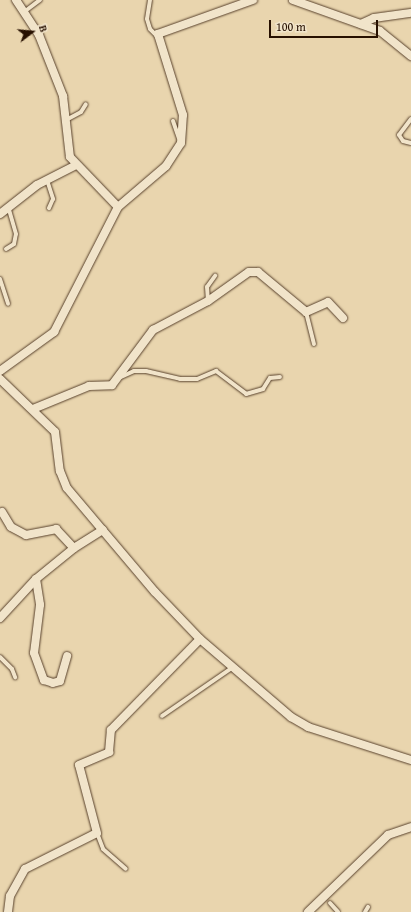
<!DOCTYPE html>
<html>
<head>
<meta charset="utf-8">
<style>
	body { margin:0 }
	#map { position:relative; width:411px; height:912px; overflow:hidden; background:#e9d5ae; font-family:"Gentium Book Plus",serif }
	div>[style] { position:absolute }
	.roads { filter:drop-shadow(0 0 1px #58412c) drop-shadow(0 0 1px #58412c) }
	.lane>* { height:4px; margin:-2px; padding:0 2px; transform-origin:2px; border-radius:2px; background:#f1e4ca }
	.street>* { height:8px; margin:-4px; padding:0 4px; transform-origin:4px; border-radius:4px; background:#f1e4ca }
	span { translate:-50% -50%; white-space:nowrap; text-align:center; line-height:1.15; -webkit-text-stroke:3px #f1e4ca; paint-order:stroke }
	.north { position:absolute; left:12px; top:12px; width:40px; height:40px; -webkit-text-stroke:3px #f1e4ca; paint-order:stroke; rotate:74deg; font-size:11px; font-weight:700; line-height:16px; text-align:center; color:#271000 }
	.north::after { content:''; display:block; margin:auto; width:14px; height:18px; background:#271000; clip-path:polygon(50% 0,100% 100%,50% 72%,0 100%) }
	.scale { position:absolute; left:269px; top:20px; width:109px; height:18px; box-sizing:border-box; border:2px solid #271000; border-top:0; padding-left:5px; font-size:12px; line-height:14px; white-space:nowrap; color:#271000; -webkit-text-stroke:3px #f1e4ca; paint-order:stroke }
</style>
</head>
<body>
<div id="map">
	<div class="roads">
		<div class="lane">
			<i style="left:150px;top:0;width:19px;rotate:99deg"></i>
			<i style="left:147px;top:19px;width:10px;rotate:73deg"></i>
			<i style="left:150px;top:29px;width:10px;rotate:45deg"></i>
			<i style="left:24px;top:12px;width:20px;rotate:-37deg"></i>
			<i style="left:411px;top:119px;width:20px;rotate:127deg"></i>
			<i style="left:399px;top:135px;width:7px;rotate:56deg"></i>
			<i style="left:403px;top:141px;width:8px;rotate:14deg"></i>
			<i style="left:66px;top:120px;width:17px;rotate:-28deg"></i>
			<i style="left:81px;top:112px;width:9px;rotate:-58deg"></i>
			<i style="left:173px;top:121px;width:18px;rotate:71deg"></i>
			<i style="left:47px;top:180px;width:20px;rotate:72deg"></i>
			<i style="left:53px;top:199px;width:10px;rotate:114deg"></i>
			<i style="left:6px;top:249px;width:9px;rotate:-32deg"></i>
			<i style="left:14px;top:244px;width:10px;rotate:-79deg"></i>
			<i style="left:16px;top:234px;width:25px;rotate:-106deg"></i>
			<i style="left:0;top:279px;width:26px;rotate:72deg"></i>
			<i style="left:208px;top:301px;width:14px;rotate:-94deg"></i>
			<i style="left:207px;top:287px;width:14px;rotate:-54deg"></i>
			<i style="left:306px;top:312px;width:33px;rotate:76deg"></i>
			<i style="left:121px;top:377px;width:14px;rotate:-25deg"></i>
			<i style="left:134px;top:371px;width:12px"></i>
			<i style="left:146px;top:371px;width:35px;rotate:13deg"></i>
			<i style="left:180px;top:379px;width:17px"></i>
			<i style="left:197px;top:379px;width:21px;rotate:-23deg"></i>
			<i style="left:216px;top:371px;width:38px;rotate:37deg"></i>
			<i style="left:246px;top:394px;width:18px;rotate:-16deg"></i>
			<i style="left:263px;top:389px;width:13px;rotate:-58deg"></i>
			<i style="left:270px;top:378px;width:10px;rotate:-6deg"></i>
			<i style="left:0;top:657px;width:17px;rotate:45deg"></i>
			<i style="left:12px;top:669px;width:9px;rotate:69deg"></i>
			<i style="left:162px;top:716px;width:86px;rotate:-34.6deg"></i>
			<i style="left:97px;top:833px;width:17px;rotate:69deg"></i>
			<i style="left:103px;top:849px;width:30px;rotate:41deg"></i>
			<i style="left:330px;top:903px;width:12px;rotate:48deg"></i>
			<i style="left:365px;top:912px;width:6px;rotate:-59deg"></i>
		</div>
		<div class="street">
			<i style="left:16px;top:0;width:42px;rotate:56.7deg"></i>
			<i style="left:39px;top:35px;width:66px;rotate:68.5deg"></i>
			<i style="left:63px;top:96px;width:61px;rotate:83.5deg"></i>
			<i style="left:70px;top:157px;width:69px;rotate:46.2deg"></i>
			<i style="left:293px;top:0;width:92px;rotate:19.6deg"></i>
			<i style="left:380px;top:31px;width:40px;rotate:39deg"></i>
			<i style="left:361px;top:24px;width:14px;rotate:-25deg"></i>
			<i style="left:374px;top:18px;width:37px;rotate:-8deg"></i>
			<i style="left:0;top:214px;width:47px;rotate:-38.1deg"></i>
			<i style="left:37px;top:185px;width:44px;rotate:-27.1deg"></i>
			<i style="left:0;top:371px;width:67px;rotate:-35.8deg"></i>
			<i style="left:54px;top:332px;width:140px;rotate:-62.9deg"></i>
			<i style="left:118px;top:207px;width:63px;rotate:-40.5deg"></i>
			<i style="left:166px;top:166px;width:27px;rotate:-57deg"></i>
			<i style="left:181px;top:143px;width:28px;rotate:-86deg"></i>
			<i style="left:183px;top:115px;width:85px;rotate:-107.2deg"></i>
			<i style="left:158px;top:34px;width:101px;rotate:-19.7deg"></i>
			<i style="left:0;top:379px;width:76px;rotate:43.9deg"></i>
			<i style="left:55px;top:432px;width:39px;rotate:83deg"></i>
			<i style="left:60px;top:471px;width:18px;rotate:68deg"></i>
			<i style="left:67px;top:488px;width:136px;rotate:49.8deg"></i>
			<i style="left:155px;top:592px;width:65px;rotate:46.2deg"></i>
			<i style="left:200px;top:639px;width:120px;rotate:40.6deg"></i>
			<i style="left:291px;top:717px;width:20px;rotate:30deg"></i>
			<i style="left:308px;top:727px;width:108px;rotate:17.8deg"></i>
			<i style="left:33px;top:409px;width:61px;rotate:-22.3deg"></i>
			<i style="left:89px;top:386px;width:23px;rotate:-2deg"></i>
			<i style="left:112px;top:385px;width:69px;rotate:-53.3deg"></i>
			<i style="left:153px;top:330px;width:62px;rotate:-27.8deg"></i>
			<i style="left:208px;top:301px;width:50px;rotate:-35.3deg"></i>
			<i style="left:249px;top:272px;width:9px"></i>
			<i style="left:258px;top:272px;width:62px;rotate:39.8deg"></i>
			<i style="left:306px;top:312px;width:24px;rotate:-24deg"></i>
			<i style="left:328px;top:302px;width:22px;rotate:47deg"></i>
			<i style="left:2px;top:512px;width:17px;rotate:59deg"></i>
			<i style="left:11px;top:527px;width:17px;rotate:28deg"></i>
			<i style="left:26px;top:535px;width:31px;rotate:-11deg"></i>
			<i style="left:56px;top:529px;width:26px;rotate:47deg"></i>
			<i style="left:36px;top:579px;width:26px;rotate:81deg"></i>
			<i style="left:40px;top:605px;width:48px;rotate:97.1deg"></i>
			<i style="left:34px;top:653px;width:29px;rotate:70deg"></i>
			<i style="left:44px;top:680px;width:9px;rotate:18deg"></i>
			<i style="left:53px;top:683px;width:7px;rotate:-16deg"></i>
			<i style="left:60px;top:681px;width:26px;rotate:-74deg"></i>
			<i style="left:0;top:618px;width:53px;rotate:-47.3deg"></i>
			<i style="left:36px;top:579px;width:49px;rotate:-39.2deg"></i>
			<i style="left:74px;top:548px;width:34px;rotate:-32deg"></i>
			<i style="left:8px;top:912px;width:16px;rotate:-83deg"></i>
			<i style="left:10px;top:896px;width:31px;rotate:-61deg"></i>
			<i style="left:25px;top:869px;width:80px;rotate:-26.6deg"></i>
			<i style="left:97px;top:833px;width:70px;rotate:-104.8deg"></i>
			<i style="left:79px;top:765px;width:33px;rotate:-23deg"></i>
			<i style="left:109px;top:752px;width:22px;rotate:-85deg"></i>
			<i style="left:111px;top:730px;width:127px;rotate:-45.6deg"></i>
			<i style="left:308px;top:912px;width:111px;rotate:-43.9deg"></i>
			<i style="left:388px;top:835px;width:24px;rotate:-19deg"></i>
		</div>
	</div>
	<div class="north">B</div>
	<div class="scale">100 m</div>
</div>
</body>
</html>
